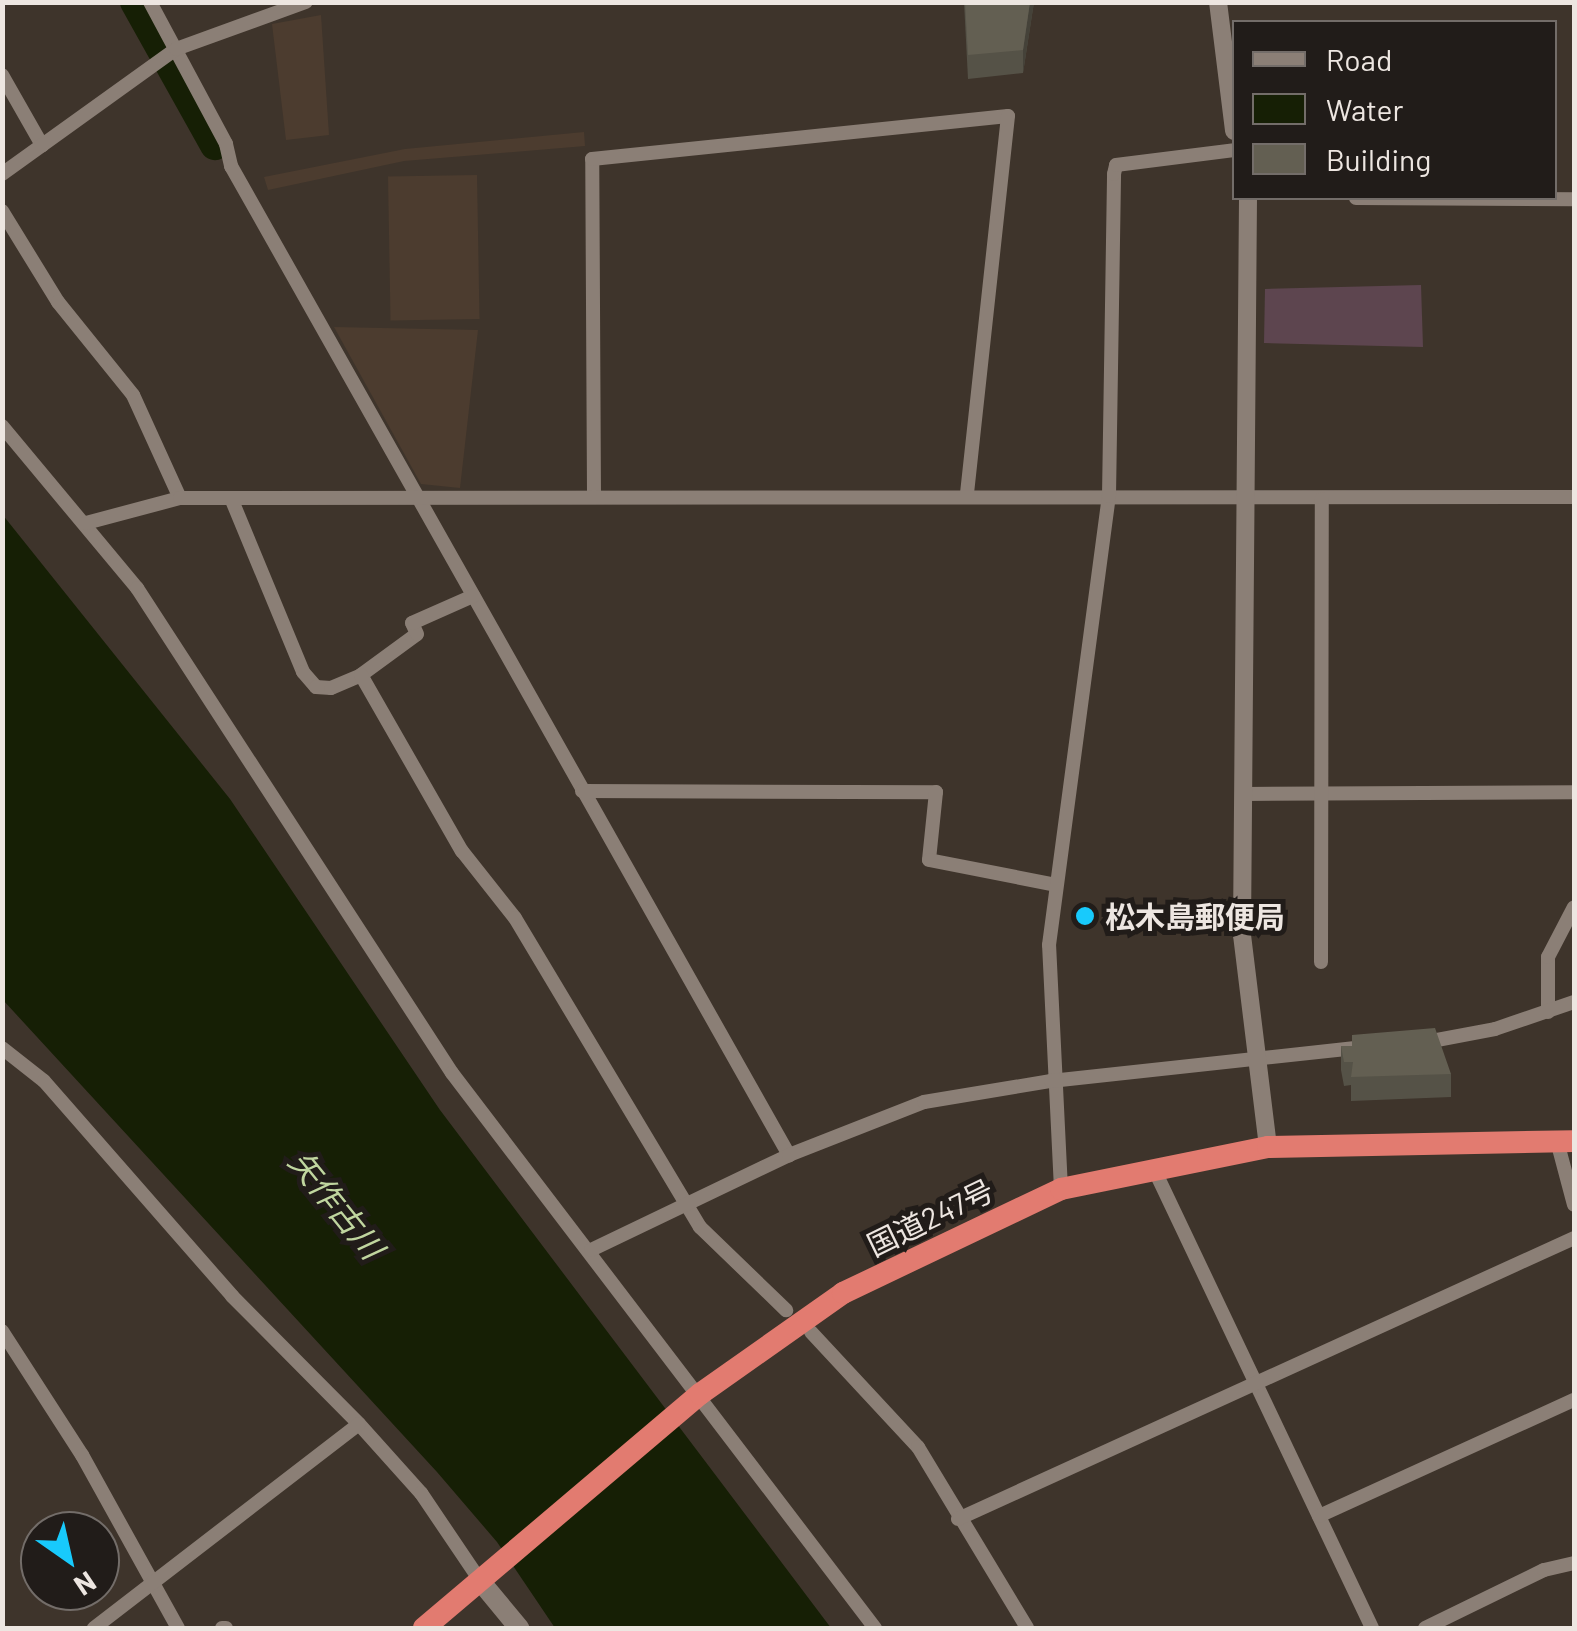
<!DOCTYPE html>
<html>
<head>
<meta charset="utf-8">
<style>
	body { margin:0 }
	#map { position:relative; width:1577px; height:1631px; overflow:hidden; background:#3e342b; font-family:Barlow,"Noto Sans JP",sans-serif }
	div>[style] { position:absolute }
	.built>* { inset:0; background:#4c3c2f; transform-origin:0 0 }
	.green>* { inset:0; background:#5d454f }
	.water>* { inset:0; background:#161f05 }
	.river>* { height:30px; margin:-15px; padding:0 15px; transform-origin:15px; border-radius:15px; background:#161f05 }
	.minor>* { height:14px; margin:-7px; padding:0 7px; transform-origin:7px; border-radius:7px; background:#8b7f76 }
	.tertiary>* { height:18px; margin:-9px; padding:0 9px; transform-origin:9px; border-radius:9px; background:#8b7f76 }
	.secondary>* { height:20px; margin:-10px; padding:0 10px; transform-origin:10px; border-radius:10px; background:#8b7f76 }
	.trunk>* { height:22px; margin:-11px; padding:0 11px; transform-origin:11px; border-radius:11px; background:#e27b70 }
	.wall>* { inset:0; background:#555247 }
	.shaded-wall>* { inset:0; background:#454239 }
	.building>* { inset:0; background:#635f52 }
	.dots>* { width:28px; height:28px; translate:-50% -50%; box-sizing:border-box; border:5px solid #211c19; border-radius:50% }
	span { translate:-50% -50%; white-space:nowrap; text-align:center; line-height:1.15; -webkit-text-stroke:10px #211c19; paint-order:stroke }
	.poi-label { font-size:30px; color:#ede6e1; font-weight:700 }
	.left { translate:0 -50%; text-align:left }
	.street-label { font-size:30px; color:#ede6e1 }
	.water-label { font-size:32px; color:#c0d69f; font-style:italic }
	.frame { position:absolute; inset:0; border:5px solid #ede6e1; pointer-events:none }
	.legend { position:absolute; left:1232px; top:20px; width:325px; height:180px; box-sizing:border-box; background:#211c19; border:2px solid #736d69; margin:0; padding:12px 18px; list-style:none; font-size:30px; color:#ede6e1 }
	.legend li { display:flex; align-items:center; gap:20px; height:50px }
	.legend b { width:50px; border:2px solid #736d69 }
	.north { position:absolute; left:20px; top:1511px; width:100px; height:100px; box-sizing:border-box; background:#211c19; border:2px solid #736d69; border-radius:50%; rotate:146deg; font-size:28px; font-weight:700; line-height:40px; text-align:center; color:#ede6e1 }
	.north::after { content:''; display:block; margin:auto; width:35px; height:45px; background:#18cafc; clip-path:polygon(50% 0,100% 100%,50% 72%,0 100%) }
</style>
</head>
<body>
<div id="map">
	<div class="built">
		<i style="clip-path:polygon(321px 15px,329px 135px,286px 140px,272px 24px)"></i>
		<i style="clip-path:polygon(584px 132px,585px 146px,404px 161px,268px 190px,264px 177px,405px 149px)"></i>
		<i style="left:477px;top:175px;width:144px;height:89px;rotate:89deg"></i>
		<i style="clip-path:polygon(334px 327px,478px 330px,460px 488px,421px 484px)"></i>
	</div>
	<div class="green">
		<i style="clip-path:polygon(1421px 285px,1423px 347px,1264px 343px,1265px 289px)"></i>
	</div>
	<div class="water">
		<i style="clip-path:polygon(2px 514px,230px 799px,440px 1110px,831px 1628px,555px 1628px,497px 1542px,437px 1472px,3px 1000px)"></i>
	</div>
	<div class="river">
		<i style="left:135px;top:2px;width:164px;rotate:60.8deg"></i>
	</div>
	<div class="minor">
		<i style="left:150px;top:2px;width:161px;rotate:61.8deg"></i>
		<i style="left:226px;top:144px;width:23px;rotate:77deg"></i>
		<i style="left:231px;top:166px;width:1136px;rotate:60.57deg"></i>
		<i style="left:2px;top:75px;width:81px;rotate:60.3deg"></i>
		<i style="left:2px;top:174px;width:214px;rotate:-35.7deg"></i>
		<i style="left:176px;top:49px;width:138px;rotate:-19.9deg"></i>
		<i style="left:1356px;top:198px;width:218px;rotate:0.3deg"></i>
		<i style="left:2px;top:211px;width:107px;rotate:58.4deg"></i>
		<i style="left:58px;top:302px;width:119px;rotate:51.1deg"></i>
		<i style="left:133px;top:395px;width:113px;rotate:65.5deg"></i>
		<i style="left:2px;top:426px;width:211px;rotate:50.2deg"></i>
		<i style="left:137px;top:588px;width:578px;rotate:57deg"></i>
		<i style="left:452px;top:1073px;width:698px;rotate:52.69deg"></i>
		<i style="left:594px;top:495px;width:336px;rotate:-90.3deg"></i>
		<i style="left:592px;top:159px;width:418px;rotate:-5.9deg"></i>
		<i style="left:1008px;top:116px;width:380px;rotate:96.2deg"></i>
		<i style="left:231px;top:498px;width:188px;rotate:67.5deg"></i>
		<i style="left:303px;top:672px;width:20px;rotate:49deg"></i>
		<i style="left:316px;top:687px;width:15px;rotate:4deg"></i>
		<i style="left:331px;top:688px;width:33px;rotate:-23deg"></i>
		<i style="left:361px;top:675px;width:69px;rotate:-36.2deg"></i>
		<i style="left:417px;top:634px;width:12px;rotate:-114deg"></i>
		<i style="left:412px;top:623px;width:67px;rotate:-23.9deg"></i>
		<i style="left:86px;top:523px;width:97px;rotate:-14.9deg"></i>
		<i style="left:180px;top:498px;width:1394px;rotate:-0.04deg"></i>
		<i style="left:361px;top:675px;width:203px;rotate:60.2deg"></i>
		<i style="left:462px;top:851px;width:85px;rotate:51.7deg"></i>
		<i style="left:515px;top:918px;width:360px;rotate:59.1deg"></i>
		<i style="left:700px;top:1227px;width:120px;rotate:44deg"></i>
		<i style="left:582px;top:791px;width:354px;rotate:0.2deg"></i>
		<i style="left:936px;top:792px;width:68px;rotate:95.9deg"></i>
		<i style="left:929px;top:860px;width:129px;rotate:11.1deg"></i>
		<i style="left:1244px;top:794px;width:330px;rotate:-0.3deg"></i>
		<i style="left:1321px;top:962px;width:463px;rotate:-89.9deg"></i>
		<i style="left:1548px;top:1012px;width:55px;rotate:-90deg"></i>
		<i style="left:1548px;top:957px;width:56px;rotate:-62.5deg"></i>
		<i style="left:1421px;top:1043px;width:75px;rotate:-10.7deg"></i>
		<i style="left:1495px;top:1029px;width:83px;rotate:-18.9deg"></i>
		<i style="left:2px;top:1048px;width:53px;rotate:38.2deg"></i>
		<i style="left:44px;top:1081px;width:286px;rotate:48.8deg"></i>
		<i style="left:232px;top:1296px;width:180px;rotate:45.2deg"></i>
		<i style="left:359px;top:1424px;width:93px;rotate:48.1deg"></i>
		<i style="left:421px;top:1493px;width:107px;rotate:56deg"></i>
		<i style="left:1557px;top:1141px;width:66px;rotate:75.1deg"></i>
		<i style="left:1154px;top:1169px;width:508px;rotate:64.59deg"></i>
		<i style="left:1061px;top:1189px;width:244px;rotate:-92.8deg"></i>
		<i style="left:1049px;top:945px;width:453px;rotate:-82.4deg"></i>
		<i style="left:1109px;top:496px;width:322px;rotate:-89.1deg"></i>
		<i style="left:1114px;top:174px;width:9px;rotate:-77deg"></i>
		<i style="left:1116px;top:165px;width:119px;rotate:-7.2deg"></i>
		<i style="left:591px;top:1250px;width:220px;rotate:-25.6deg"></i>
		<i style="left:789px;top:1155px;width:145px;rotate:-21.4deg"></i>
		<i style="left:924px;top:1102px;width:129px;rotate:-9.4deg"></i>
		<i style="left:1051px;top:1081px;width:306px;rotate:-6.2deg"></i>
		<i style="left:2px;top:1331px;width:148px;rotate:57.2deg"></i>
		<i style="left:82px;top:1455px;width:198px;rotate:61deg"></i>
		<i style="left:811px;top:1332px;width:157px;rotate:47.1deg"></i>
		<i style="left:918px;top:1447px;width:211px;rotate:58.9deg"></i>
		<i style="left:1319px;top:1516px;width:280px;rotate:-24.5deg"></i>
		<i style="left:958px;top:1519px;width:677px;rotate:-24.52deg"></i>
		<i style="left:94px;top:1628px;width:334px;rotate:-37.6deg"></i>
		<i style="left:222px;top:1628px;width:4px"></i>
		<i style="left:1425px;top:1628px;width:132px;rotate:-26deg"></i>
		<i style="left:1544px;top:1570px;width:31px;rotate:-13deg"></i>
	</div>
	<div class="tertiary">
		<i style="left:1218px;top:2px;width:130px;rotate:82.9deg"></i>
		<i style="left:1248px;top:198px;width:737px;rotate:90.47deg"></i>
		<i style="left:1242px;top:935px;width:214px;rotate:83deg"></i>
	</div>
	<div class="secondary">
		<i style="left:481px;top:1582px;width:60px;rotate:50.4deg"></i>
	</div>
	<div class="trunk">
		<i style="left:424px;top:1628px;width:362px;rotate:-40.3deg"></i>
		<i style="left:700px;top:1394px;width:175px;rotate:-35.2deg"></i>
		<i style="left:843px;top:1293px;width:242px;rotate:-25.5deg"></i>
		<i style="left:1061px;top:1189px;width:211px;rotate:-11.5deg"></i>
		<i style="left:1268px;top:1147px;width:306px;rotate:-1.1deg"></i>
	</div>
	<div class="wall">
		<i style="clip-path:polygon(964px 2px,1034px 2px,1023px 73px,968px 79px)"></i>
		<i style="clip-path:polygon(1341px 1046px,1352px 1046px,1451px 1074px,1451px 1097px,1351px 1101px,1351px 1085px,1344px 1086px,1341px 1070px)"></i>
	</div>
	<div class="shaded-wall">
		<i style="clip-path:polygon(1030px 2px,1034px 2px,1023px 73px,1023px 50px)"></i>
	</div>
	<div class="building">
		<i style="clip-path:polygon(965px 2px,1030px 2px,1023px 50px,968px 55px)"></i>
		<i style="clip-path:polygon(1435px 1028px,1451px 1074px,1351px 1077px,1353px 1062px,1344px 1062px,1341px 1046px,1352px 1046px,1352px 1035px)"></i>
	</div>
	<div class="dots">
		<i style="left:1085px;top:916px;background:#18cafc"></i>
	</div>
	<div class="poi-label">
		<span class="left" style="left:1105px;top:916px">松木島郵便局</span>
	</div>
	<div class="street-label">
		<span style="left:930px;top:1217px;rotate:-26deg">国道247号</span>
	</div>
	<div class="water-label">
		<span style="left:337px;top:1204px;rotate:51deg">矢作古川</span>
	</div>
	<div class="frame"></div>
	<ul class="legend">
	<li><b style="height:12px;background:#8b7f76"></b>Road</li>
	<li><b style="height:28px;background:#161f05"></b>Water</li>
	<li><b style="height:28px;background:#635f52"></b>Building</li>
	</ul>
	<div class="north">N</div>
</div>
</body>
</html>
